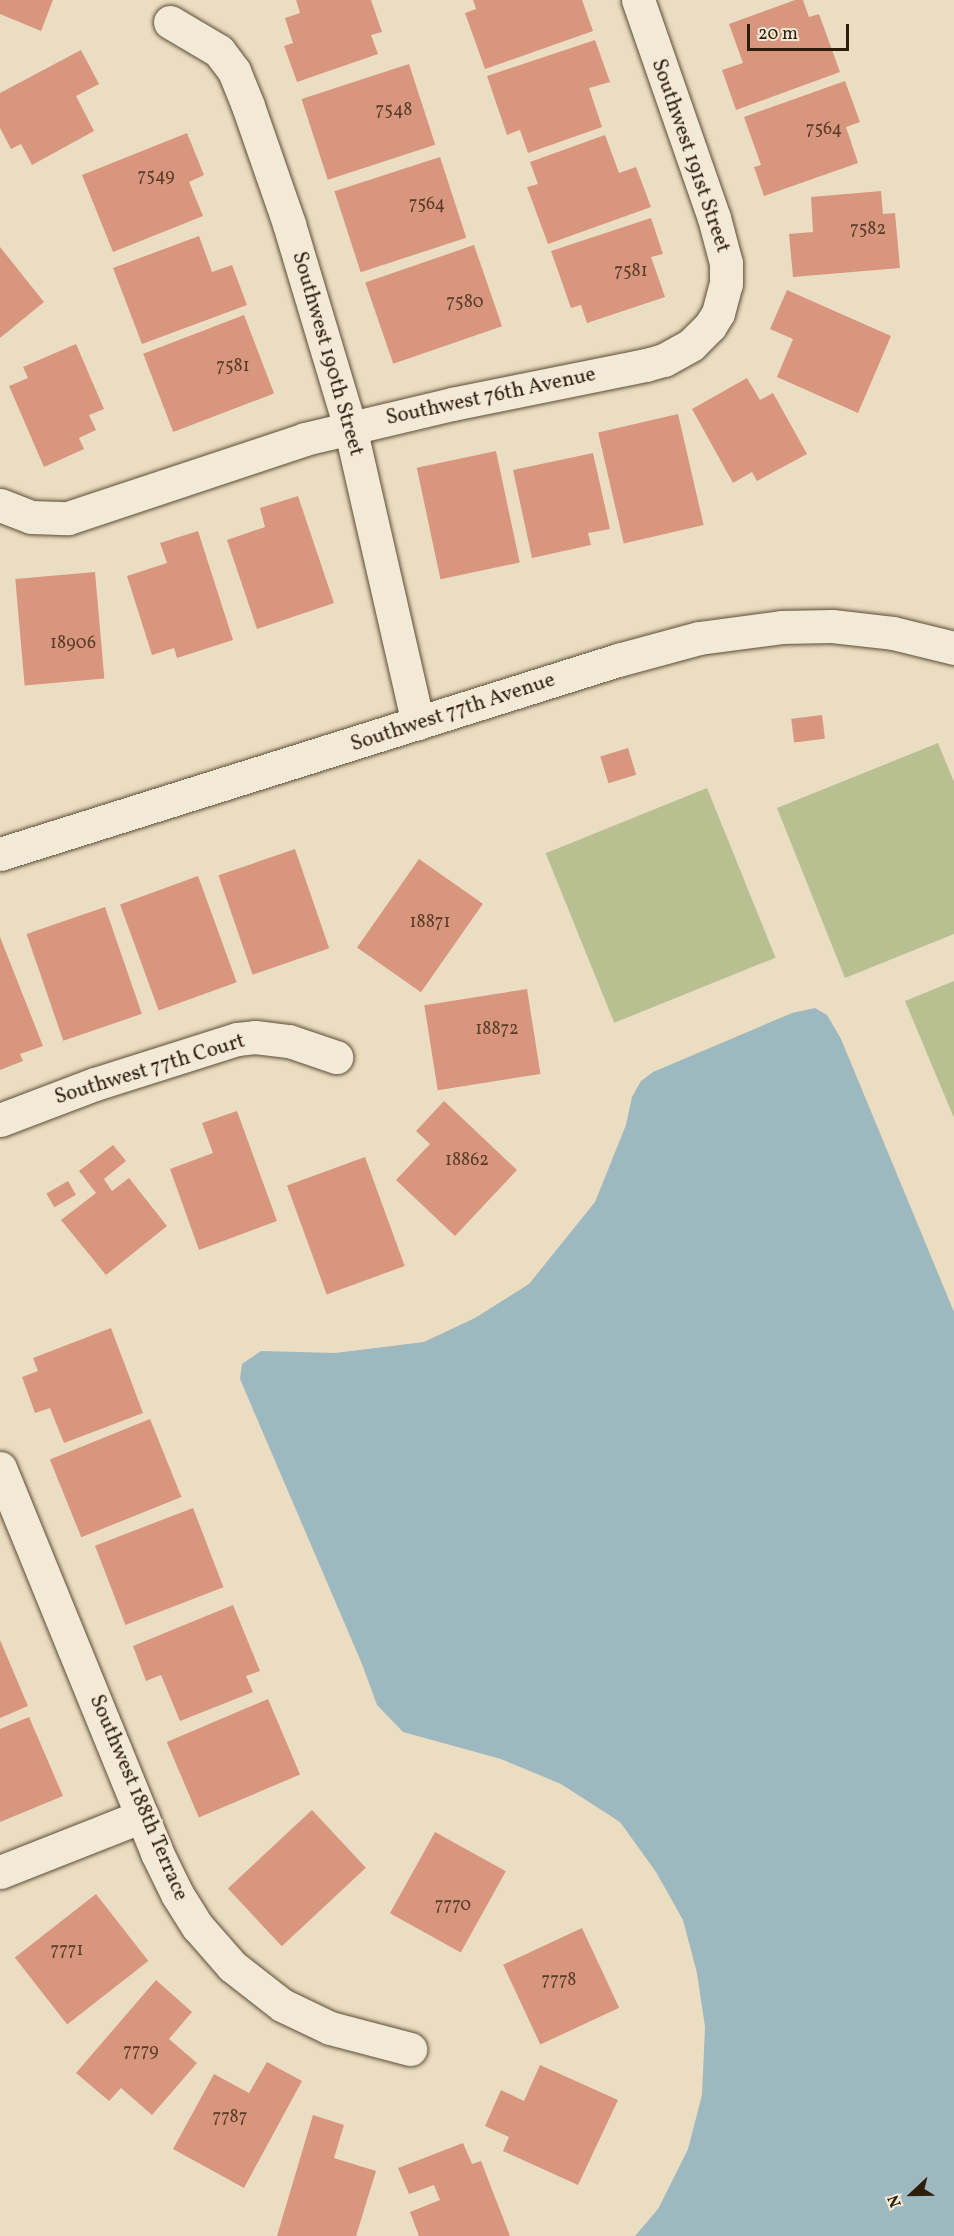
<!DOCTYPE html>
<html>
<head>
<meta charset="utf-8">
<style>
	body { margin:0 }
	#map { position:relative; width:954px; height:2236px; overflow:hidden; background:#ebddc1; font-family:Vollkorn,serif }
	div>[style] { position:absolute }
	.green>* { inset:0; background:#b8c092; transform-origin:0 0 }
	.water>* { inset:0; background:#9eb8bf }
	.building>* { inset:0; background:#d9967e; transform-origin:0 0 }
	.roads { filter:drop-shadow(0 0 2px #5d4d37) drop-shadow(0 0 2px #5d4d37) }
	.minor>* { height:33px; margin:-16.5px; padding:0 16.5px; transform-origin:16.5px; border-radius:16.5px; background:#f2e9d7 }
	span { translate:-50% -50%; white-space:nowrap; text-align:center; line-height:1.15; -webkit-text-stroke:6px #f2e9d7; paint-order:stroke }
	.number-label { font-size:18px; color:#593b26 }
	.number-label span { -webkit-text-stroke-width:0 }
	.street-label { font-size:21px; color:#2e1d09 }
	.north { position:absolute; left:882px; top:2164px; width:60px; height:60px; -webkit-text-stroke:4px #f2e9d7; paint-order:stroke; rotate:248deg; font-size:16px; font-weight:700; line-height:24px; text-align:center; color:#2e1d09 }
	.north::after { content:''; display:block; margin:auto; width:21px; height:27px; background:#2e1d09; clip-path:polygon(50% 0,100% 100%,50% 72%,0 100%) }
	.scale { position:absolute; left:747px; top:24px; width:102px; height:27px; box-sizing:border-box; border:3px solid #2e1d09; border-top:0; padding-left:8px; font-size:18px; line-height:21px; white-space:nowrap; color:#2e1d09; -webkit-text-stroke:4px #f2e9d7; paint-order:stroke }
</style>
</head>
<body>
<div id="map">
	<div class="green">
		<i style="clip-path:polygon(938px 743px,954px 782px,954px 934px,845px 978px,777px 808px)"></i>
		<i style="left:707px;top:788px;width:183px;height:174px;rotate:68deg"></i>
		<i style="clip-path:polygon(954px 981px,954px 1118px,905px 1001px)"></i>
	</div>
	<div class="water">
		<i style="clip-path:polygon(815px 1008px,827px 1015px,841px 1039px,954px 1312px,954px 2236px,635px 2236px,658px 2209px,688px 2149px,702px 2095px,705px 2027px,697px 1973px,683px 1920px,656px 1872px,620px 1822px,561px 1784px,501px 1759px,403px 1732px,377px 1705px,362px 1664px,240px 1379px,242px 1364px,261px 1351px,335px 1353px,424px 1342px,475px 1318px,529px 1284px,595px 1202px,626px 1125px,632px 1097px,641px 1081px,653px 1072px,792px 1013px)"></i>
	</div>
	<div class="building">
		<i style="clip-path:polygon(0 0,53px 0,41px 31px,0 14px)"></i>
		<i style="clip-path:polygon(296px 0,371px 0,382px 32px,371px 35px,378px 54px,297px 82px,284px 46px,293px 43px,285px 18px,300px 13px)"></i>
		<i style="clip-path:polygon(473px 0,582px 0,593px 31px,485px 69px,465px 13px,476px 9px)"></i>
		<i style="clip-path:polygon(795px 0,803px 0,809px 17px,819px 14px,840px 72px,736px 110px,722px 70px,743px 63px,729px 24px)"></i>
		<i style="clip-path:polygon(595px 40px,610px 82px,589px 88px,602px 127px,528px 153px,520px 130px,507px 135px,487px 76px)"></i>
		<i style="clip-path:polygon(81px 50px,99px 84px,76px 96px,94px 131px,32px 165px,21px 144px,11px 149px,0 128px,0 93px)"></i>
		<i style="left:409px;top:64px;width:85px;height:113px;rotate:72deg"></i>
		<i style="clip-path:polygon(845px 81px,860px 122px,846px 127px,858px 163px,764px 196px,754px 167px,761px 165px,744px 117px)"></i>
		<i style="clip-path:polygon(187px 133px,204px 175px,189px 182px,203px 216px,113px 252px,82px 175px)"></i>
		<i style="clip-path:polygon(605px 135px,619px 173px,636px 167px,651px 207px,548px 244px,527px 187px,538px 184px,530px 162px)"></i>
		<i style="left:440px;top:157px;width:85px;height:111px;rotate:72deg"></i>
		<i style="clip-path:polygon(881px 191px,883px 214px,895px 213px,900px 268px,793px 277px,789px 234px,813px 232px,811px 197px)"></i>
		<i style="clip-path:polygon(651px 218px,663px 254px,651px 257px,665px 297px,587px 323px,581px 305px,571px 308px,551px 251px)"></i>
		<i style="clip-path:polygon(199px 236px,212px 272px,232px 265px,247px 305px,142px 344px,113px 268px)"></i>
		<i style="left:474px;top:245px;width:86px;height:115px;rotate:71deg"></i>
		<i style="clip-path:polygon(0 247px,44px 302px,0 338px)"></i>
		<i style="clip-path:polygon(787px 290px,891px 336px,858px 413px,777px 377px,793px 339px,770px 329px)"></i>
		<i style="left:244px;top:315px;width:84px;height:108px;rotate:69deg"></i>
		<i style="clip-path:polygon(76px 344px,104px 409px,89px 415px,96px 430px,79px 438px,84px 449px,44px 467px,9px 386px,28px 378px,23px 367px)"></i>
		<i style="clip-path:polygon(747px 378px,760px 400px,773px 393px,807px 454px,757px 481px,752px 472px,733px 483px,692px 409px)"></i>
		<i style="left:678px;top:414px;width:114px;height:82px;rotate:77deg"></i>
		<i style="left:496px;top:451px;width:114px;height:81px;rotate:78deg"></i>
		<i style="clip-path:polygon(593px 453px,610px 529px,588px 533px,591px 545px,532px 558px,513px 470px)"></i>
		<i style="clip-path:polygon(298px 496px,334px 603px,257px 629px,227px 540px,265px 527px,260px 508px)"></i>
		<i style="clip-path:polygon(198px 531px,233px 640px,177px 658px,174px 648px,152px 655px,127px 576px,167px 563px,160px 543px)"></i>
		<i style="left:95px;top:572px;width:107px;height:80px;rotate:85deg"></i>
		<i style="left:822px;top:715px;width:24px;height:31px;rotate:83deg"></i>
		<i style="left:628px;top:748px;width:28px;height:29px;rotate:73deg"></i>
		<i style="left:295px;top:849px;width:105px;height:81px;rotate:71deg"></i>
		<i style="left:419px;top:859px;width:78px;height:108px;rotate:35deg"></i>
		<i style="left:198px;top:876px;width:113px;height:83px;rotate:70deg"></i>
		<i style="left:105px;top:907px;width:113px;height:83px;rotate:71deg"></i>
		<i style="clip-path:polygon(0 937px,43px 1046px,20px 1054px,23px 1061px,0 1070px)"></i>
		<i style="left:527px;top:989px;width:86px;height:104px;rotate:81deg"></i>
		<i style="clip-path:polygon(444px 1101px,517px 1170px,455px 1236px,396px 1180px,430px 1144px,416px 1131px)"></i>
		<i style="clip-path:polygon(237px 1111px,277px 1221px,199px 1250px,170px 1169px,213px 1153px,202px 1123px)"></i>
		<i style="clip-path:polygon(113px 1145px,126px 1161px,104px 1179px,112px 1191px,129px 1178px,167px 1226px,106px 1275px,61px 1220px,96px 1193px,79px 1171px)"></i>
		<i style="left:365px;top:1157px;width:116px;height:83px;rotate:70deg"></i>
		<i style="left:68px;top:1181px;width:16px;height:25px;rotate:60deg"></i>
		<i style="clip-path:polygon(111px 1328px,143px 1413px,64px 1443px,50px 1408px,35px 1413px,22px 1377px,38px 1371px,33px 1358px)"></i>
		<i style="left:150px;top:1419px;width:84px;height:108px;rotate:68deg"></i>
		<i style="left:193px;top:1508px;width:85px;height:105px;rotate:69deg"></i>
		<i style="clip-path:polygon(233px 1605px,260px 1671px,246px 1676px,253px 1692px,180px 1721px,161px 1675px,146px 1681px,133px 1646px)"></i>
		<i style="clip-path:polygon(0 1640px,28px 1706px,0 1718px)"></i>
		<i style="left:268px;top:1699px;width:82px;height:110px;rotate:67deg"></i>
		<i style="clip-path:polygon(29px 1717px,63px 1796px,0 1822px,0 1729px)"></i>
		<i style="left:312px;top:1810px;width:79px;height:115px;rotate:47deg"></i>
		<i style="left:435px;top:1832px;width:81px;height:93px;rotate:29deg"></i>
		<i style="left:96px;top:1894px;width:85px;height:103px;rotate:52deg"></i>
		<i style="left:582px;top:1928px;width:88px;height:87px;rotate:65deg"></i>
		<i style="clip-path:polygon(156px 1980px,192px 2012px,169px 2039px,197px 2063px,152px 2115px,121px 2088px,109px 2101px,76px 2073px)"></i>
		<i style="clip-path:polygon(267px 2062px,302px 2081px,244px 2188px,173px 2149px,214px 2074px,249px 2093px)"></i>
		<i style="clip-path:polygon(540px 2065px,618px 2100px,578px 2185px,503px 2151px,509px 2137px,485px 2126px,501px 2090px,524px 2101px)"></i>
		<i style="clip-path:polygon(313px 2115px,344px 2125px,334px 2158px,376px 2171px,356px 2236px,277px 2236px)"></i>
		<i style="clip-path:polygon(463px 2143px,472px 2164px,481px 2161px,510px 2236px,419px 2236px,410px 2212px,440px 2200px,434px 2185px,409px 2194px,398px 2168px)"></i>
	</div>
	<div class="roads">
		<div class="minor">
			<i style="left:170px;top:22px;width:57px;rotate:30.6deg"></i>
			<i style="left:219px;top:51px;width:25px;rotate:53deg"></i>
			<i style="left:234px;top:71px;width:38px;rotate:68deg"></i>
			<i style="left:248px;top:106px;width:125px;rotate:70.8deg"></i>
			<i style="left:289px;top:224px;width:212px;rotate:73.3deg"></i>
			<i style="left:350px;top:427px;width:304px;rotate:77.1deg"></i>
			<i style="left:0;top:505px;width:33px;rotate:21deg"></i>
			<i style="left:31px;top:517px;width:37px;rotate:2deg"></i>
			<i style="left:68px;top:518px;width:250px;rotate:-18.4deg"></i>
			<i style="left:305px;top:439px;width:151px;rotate:-13.4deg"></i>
			<i style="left:452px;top:404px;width:198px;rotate:-11.4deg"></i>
			<i style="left:646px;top:365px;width:19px;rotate:-16deg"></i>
			<i style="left:664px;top:360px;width:31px;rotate:-29deg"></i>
			<i style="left:691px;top:345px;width:27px;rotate:-45deg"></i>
			<i style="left:710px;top:326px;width:15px;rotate:-58deg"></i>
			<i style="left:718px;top:313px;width:30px;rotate:-75deg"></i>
			<i style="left:726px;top:284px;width:21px;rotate:-90deg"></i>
			<i style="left:726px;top:263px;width:47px;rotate:-104.9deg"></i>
			<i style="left:714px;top:218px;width:231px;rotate:-109.2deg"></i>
			<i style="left:0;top:854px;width:648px;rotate:-17.43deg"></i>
			<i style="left:618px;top:660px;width:84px;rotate:-15.2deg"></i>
			<i style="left:699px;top:638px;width:83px;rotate:-7.6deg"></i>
			<i style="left:781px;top:627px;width:51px;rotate:-1.1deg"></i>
			<i style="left:832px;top:626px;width:61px;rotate:6.5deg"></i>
			<i style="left:893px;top:633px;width:63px;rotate:13.8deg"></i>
			<i style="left:0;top:1120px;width:102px;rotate:-20.8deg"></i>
			<i style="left:95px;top:1084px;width:149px;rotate:-17.6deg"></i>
			<i style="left:237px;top:1039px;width:18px;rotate:-6deg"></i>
			<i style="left:255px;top:1037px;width:34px;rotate:7deg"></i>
			<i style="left:289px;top:1041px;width:50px;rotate:18.8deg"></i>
			<i style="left:0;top:1468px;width:416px;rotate:67.8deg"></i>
			<i style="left:157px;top:1853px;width:46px;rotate:64deg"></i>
			<i style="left:177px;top:1894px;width:39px;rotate:58deg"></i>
			<i style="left:198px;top:1927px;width:52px;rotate:48.9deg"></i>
			<i style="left:232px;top:1966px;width:63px;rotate:38deg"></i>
			<i style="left:282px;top:2005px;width:53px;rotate:25.6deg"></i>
			<i style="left:330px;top:2028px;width:83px;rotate:14.7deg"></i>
			<i style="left:0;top:1872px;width:153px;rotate:-21.5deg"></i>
		</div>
	</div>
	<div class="number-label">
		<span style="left:394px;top:111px">7548</span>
		<span style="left:824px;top:130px">7564</span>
		<span style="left:156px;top:177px">7549</span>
		<span style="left:427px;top:205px">7564</span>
		<span style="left:868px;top:230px">7582</span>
		<span style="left:631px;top:272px">7581</span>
		<span style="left:465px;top:303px">7580</span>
		<span style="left:233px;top:367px">7581</span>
		<span style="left:73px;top:644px">18906</span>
		<span style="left:430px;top:923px">18871</span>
		<span style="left:497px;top:1030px">18872</span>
		<span style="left:467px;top:1161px">18862</span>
		<span style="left:453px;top:1906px">7770</span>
		<span style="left:67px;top:1951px">7771</span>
		<span style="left:559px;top:1981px">7778</span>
		<span style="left:141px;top:2052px">7779</span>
		<span style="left:230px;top:2118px">7787</span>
	</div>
	<div class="street-label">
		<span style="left:690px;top:156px;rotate:71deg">Southwest 191st Street</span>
		<span style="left:327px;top:354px;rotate:74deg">Southwest 190th Street</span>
		<span style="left:491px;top:397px;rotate:-12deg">Southwest 76th Avenue</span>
		<span style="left:453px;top:713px;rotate:-18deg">Southwest 77th Avenue</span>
		<span style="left:150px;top:1070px;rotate:-17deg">Southwest 77th Court</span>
		<span style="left:138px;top:1798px;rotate:67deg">Southwest 188th Terrace</span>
	</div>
	<div class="north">N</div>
	<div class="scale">20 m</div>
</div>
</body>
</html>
